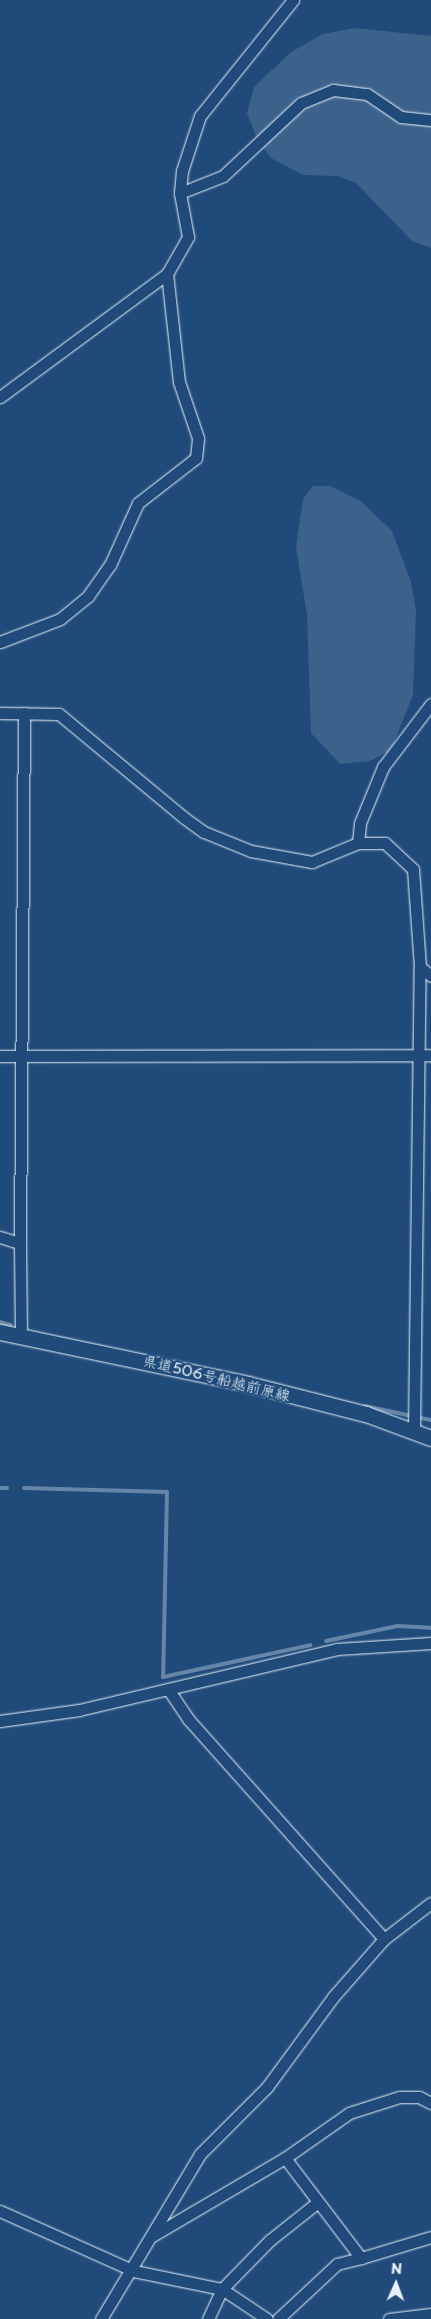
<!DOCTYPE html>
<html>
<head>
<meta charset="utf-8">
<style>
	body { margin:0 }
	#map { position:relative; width:431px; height:2319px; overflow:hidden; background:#1f4a7a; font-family:"Playpen Sans","Klee One",sans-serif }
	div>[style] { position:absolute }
	.green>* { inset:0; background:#3c628c }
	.stream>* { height:4px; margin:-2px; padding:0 2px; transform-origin:2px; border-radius:2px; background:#6685a7 }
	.roads { filter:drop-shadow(0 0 1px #e8f1f8) drop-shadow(0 0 1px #e8f1f8) }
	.minor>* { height:11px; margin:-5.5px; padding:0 5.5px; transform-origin:5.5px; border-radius:5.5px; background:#1f4a7a }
	.major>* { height:15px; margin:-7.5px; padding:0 7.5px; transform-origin:7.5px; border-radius:7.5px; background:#1f4a7a }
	span { translate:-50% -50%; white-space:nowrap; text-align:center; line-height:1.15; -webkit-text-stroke:4px #1f4a7a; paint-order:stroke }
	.street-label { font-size:15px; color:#e8f1f8 }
	.north { position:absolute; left:371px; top:2259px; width:50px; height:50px; -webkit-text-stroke:4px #1f4a7a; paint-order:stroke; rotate:2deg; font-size:14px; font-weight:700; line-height:20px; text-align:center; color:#e8f1f8 }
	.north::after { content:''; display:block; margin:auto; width:18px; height:22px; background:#e8f1f8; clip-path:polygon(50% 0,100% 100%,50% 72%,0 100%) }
</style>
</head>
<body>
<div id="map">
	<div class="green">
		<i style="clip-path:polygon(355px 28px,431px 36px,431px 248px,412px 241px,356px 183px,338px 176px,303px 175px,271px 158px,258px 141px,247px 113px,254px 87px,291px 52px,323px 34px)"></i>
		<i style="clip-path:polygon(313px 486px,330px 486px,362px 502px,392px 531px,411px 582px,416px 610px,413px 695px,391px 750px,370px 761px,340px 764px,311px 733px,307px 615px,296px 547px,303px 499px)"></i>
	</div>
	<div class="stream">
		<i style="left:0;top:1322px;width:11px;rotate:15deg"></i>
		<i style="left:365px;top:1406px;width:67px;rotate:12deg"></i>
		<i style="left:0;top:1488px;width:7px"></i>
		<i style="left:24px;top:1488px;width:143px;rotate:1.6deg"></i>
		<i style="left:167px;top:1492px;width:185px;rotate:91.2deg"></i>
		<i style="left:163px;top:1677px;width:151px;rotate:-12.2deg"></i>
		<i style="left:326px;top:1641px;width:73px;rotate:-11.9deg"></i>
		<i style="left:397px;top:1626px;width:34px;rotate:3deg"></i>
	</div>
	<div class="roads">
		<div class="minor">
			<i style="left:180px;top:193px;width:46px;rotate:-21.6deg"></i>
			<i style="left:223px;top:176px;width:107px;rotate:-43.1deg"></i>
			<i style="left:301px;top:103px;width:35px;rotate:-22deg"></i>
			<i style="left:333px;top:90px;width:34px;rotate:7deg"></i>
			<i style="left:367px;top:94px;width:41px;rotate:34.1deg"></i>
			<i style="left:401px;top:117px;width:30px;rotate:6deg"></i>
			<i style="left:0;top:397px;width:207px;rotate:-36.4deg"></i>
			<i style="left:167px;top:274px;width:43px;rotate:-60.4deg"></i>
			<i style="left:188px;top:237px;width:45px;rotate:-100.3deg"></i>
			<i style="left:180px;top:193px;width:22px;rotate:-85deg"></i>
			<i style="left:182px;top:171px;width:58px;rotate:-71.9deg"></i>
			<i style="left:200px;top:116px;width:149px;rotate:-51.3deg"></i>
			<i style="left:0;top:642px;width:64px;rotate:-21deg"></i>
			<i style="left:60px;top:619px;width:36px;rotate:-39deg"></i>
			<i style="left:88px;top:596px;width:38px;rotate:-55deg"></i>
			<i style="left:110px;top:565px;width:68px;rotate:-65.7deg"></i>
			<i style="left:138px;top:503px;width:73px;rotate:-37.8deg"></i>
			<i style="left:196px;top:458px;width:20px;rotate:-84deg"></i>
			<i style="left:198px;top:438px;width:59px;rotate:-108.7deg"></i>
			<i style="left:179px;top:382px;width:109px;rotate:-96.3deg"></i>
			<i style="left:0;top:713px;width:59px;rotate:1deg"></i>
			<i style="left:59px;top:714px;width:161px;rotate:39.7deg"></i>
			<i style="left:183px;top:817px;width:26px;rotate:36deg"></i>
			<i style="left:204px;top:832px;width:51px;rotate:22deg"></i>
			<i style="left:251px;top:851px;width:62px;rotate:10.2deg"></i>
			<i style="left:312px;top:862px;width:50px;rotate:-22.4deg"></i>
			<i style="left:358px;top:843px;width:27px"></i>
			<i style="left:385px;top:843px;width:38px;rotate:43deg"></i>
			<i style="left:413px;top:869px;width:98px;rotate:85.9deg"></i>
			<i style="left:420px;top:967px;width:14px;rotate:39deg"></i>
			<i style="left:358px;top:843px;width:20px;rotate:-84deg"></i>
			<i style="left:360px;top:823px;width:61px;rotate:-67.7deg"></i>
			<i style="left:383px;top:767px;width:79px;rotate:-52.7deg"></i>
			<i style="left:0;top:1056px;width:431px;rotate:-0.1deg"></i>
			<i style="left:0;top:1237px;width:21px;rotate:17deg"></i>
			<i style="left:20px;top:1243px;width:94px;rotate:89.4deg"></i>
			<i style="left:20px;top:1243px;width:530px;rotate:-89.57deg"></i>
			<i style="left:414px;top:1431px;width:464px;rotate:-89.3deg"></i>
			<i style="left:168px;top:1689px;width:37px;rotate:56deg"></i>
			<i style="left:189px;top:1720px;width:293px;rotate:48.3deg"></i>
			<i style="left:0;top:1721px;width:80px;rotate:-7.9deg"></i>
			<i style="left:79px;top:1710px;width:265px;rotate:-13.3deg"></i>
			<i style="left:337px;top:1649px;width:94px;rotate:-3.7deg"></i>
			<i style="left:285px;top:2158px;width:126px;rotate:52.8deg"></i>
			<i style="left:361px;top:2258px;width:73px;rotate:-16.7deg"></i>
			<i style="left:0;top:2211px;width:147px;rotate:24.1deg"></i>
			<i style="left:134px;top:2271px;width:90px;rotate:11.6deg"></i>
			<i style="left:222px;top:2289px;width:54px;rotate:33.7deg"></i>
			<i style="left:152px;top:2236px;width:154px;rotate:-30.4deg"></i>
			<i style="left:285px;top:2158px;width:78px;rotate:-35.1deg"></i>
			<i style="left:349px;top:2113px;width:52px;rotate:-17.7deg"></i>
			<i style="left:399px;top:2097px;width:20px"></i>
			<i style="left:419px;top:2097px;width:13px;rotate:27deg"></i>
			<i style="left:101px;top:2319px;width:192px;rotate:-59deg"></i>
			<i style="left:200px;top:2154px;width:95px;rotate:-45deg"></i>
			<i style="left:267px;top:2087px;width:112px;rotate:-53.7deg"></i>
			<i style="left:333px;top:1997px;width:77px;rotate:-48.7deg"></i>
			<i style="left:384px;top:1939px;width:59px;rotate:-37.5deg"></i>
			<i style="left:208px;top:2319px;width:33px;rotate:-65deg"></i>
			<i style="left:222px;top:2289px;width:69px;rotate:-45.6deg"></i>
			<i style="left:270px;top:2240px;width:61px;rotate:-38.4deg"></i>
			<i style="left:278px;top:2319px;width:81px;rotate:-43deg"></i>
			<i style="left:337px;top:2264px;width:25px;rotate:-14deg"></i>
			<i style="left:389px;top:2319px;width:42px;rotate:-6.8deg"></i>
		</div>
		<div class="major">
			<i style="left:0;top:1332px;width:253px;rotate:11.8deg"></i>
			<i style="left:248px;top:1384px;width:122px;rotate:14.3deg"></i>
			<i style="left:366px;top:1414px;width:69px;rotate:20.3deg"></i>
		</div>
	</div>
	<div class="street-label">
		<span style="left:217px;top:1377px;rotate:14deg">県道506号船越前原線</span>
	</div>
	<div class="north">N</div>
</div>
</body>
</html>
